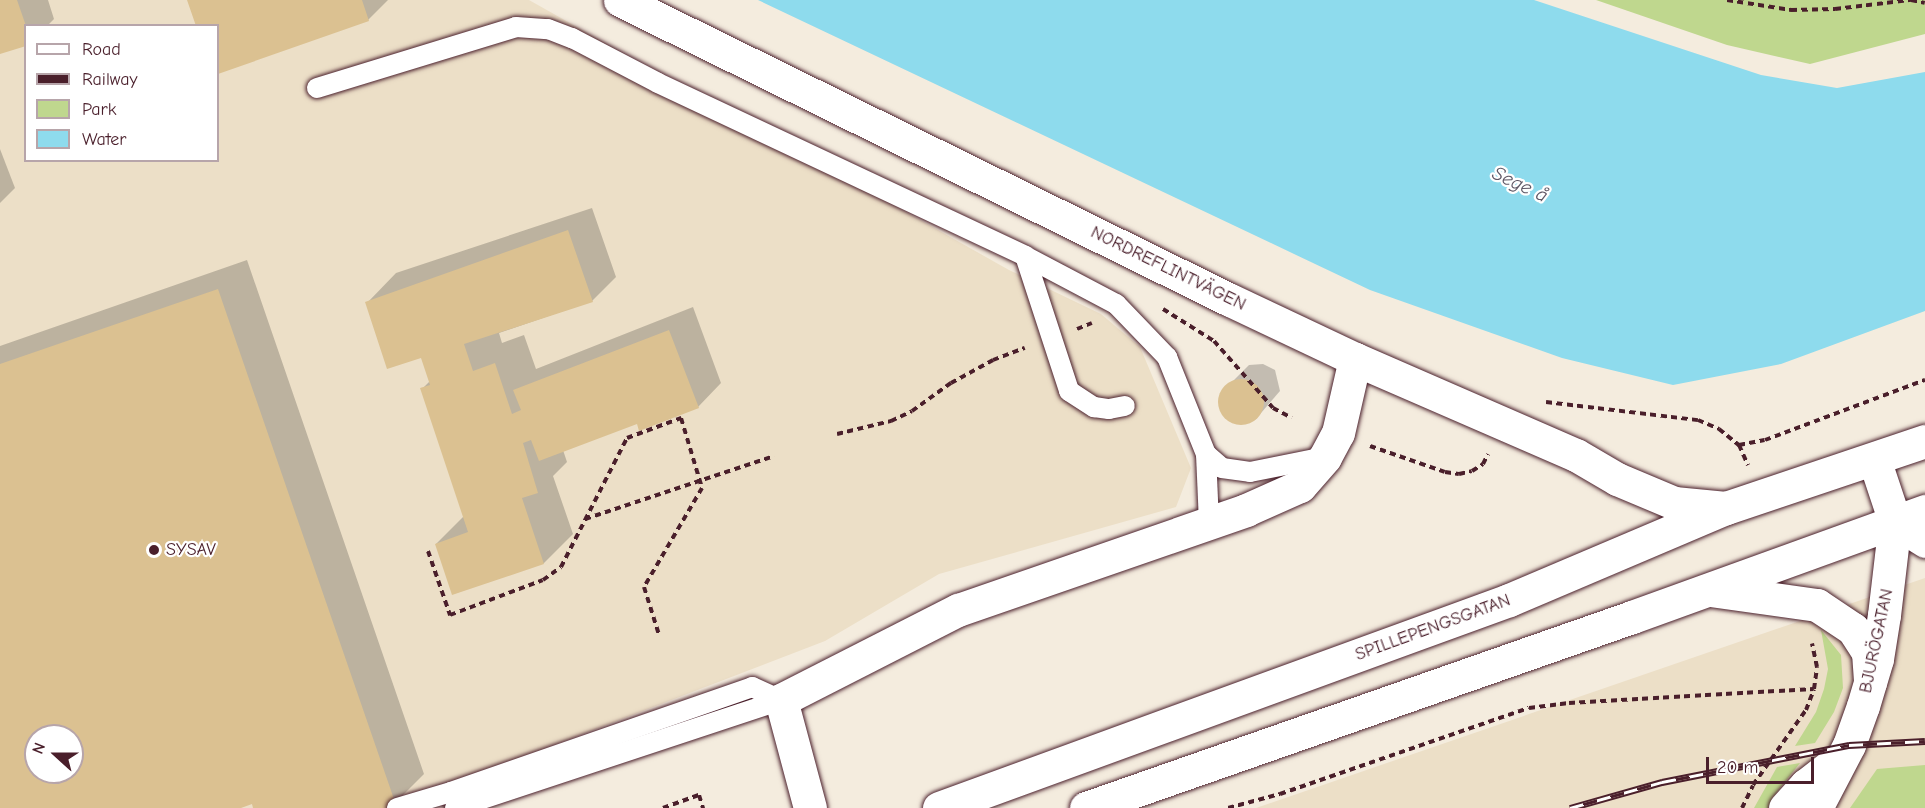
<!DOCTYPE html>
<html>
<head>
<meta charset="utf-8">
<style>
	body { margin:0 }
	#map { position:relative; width:1925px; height:808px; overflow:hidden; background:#f4ecde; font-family:"Comic Neue",sans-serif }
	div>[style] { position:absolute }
	.built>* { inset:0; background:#ecdfc7 }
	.green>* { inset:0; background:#bfd78e }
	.water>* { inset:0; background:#8edbed }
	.shadow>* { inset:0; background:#0003 }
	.building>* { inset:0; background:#dbc191 }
	.round { border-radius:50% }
	.path>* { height:4px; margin-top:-2px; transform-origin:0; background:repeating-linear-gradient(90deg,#4a1f2b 0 6px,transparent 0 10.5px) }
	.roads { filter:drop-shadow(0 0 2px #4a1f2b) drop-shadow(0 0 2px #4a1f2b) }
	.service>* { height:20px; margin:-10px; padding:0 10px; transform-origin:10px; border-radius:10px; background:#fff }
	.minor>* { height:33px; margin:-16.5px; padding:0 16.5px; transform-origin:16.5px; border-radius:16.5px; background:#fff }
	.tertiary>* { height:33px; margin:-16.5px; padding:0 16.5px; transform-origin:16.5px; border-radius:16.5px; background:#fff }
	.rail>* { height:7px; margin-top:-3.5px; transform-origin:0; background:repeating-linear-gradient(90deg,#fff 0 14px,#4a1f2b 0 28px); box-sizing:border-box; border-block:2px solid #4a1f2b }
	.dots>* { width:16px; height:16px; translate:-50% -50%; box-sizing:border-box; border:3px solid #fff; border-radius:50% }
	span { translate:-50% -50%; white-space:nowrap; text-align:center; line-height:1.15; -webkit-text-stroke:4.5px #fff; paint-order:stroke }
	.street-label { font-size:18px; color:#4a1f2b }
	.poi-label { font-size:18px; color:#4a1f2b }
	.left { translate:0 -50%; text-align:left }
	.water-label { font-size:20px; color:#5e5765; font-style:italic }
	.legend { position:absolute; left:24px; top:24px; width:195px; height:138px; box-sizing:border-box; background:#fff; border:2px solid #b7a5aa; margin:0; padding:8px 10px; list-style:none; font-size:18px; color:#4a1f2b }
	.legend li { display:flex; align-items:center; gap:12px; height:30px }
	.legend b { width:30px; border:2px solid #b7a5aa }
	.north { position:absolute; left:24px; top:724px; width:60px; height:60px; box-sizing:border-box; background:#fff; border:2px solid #b7a5aa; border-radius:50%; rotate:291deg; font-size:16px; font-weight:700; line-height:24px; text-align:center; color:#4a1f2b }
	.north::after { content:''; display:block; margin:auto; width:21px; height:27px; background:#4a1f2b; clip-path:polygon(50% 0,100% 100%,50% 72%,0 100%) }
	.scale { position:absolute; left:1706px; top:757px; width:108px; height:27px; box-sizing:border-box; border:3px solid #4a1f2b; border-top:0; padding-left:8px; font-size:18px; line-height:21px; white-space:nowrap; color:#4a1f2b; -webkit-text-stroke:4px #fff; paint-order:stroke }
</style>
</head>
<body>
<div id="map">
	<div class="built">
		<i style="clip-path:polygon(evenodd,0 0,529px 0,1009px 270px,1101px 314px,1140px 347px,1191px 468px,1176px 507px,939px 574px,825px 641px,390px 808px,0 808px,0 0,26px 26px,218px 26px,218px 160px,26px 160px,26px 26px,0 0,36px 736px,72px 736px,72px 772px,36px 772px,36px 736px)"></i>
		<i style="clip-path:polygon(1925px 578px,1925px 808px,1256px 808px)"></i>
	</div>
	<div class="green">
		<i style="clip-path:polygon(1596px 0,1925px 0,1925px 34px,1810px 64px,1727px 45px)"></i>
		<i style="clip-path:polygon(1821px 630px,1841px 655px,1843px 688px,1834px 712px,1815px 743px,1795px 746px,1816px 712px,1824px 689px,1828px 669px)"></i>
		<i style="clip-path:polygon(1800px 763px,1772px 798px,1768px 808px,1754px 808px,1777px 767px)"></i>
		<i style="clip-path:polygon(1925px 765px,1925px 808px,1850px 808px,1877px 769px)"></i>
	</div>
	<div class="water">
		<i style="clip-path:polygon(758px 0,1534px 0,1761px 75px,1837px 88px,1925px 72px,1925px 311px,1781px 364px,1673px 385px,1562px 358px,1370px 290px)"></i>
	</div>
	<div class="shadow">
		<i style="clip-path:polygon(0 0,48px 0,54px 19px,47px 26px,26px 26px,0 52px)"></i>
		<i style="clip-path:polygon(189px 0,388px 0,368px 20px,218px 72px,218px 26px)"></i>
		<i style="clip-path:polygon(0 149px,15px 188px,0 203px)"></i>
		<i style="clip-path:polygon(592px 208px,616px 277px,592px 301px,499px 333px,502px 343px,524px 335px,536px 369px,693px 307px,721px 383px,698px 407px,638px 422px,563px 450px,567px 462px,553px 476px,573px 534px,544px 563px,453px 594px,436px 544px,464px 516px,422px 389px,430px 381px,421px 356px,367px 303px,396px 273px)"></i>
		<i style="clip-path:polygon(evenodd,247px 260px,424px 774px,395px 803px,380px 808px,254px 808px,252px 802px,237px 808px,0 808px,0 346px,247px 260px,36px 736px,72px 736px,72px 772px,36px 772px,36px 736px)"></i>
		<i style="clip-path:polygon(1263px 364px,1275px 370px,1280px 391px,1255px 420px,1241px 424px,1234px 423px,1223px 414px,1219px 400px,1221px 393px,1249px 365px)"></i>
	</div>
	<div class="building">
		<i style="clip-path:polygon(0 0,17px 0,26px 26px,26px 46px,0 54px)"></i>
		<i style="clip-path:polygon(187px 0,362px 0,369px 21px,218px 74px,218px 26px,196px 26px)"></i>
		<i style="clip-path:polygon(568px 230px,593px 302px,464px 344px,473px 371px,495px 363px,512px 414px,521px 410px,513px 390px,669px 330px,699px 408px,639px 431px,637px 424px,539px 461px,531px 440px,523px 443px,538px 493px,522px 498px,544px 564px,452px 595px,435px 544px,468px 532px,420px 388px,430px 385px,421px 358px,387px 369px,365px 302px)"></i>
		<i style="clip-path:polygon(evenodd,218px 289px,396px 805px,385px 808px,253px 808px,252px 804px,241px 808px,0 808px,0 364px,218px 289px,36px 736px,72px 736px,72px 772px,36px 772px,36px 736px)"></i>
		<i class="round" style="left:1218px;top:379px;width:46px;height:46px"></i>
	</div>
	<div class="path">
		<i style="left:1727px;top:0;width:65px;rotate:8.9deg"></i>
		<i style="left:1791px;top:10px;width:44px;rotate:-1.3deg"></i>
		<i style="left:1835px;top:9px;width:77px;rotate:-6.8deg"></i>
		<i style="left:1911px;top:0;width:14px;rotate:12deg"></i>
		<i style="left:1163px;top:309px;width:60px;rotate:32.1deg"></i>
		<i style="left:1214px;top:341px;width:89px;rotate:48.6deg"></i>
		<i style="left:1273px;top:408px;width:21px;rotate:28deg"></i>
		<i style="left:1077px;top:329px;width:16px;rotate:-22deg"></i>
		<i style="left:1546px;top:402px;width:153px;rotate:6.8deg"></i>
		<i style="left:1698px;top:420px;width:23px;rotate:23deg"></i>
		<i style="left:1719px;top:429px;width:26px;rotate:39deg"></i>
		<i style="left:1739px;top:445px;width:22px;rotate:66deg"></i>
		<i style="left:837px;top:434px;width:56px;rotate:-13.5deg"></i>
		<i style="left:891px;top:421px;width:23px;rotate:-25deg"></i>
		<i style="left:912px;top:411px;width:48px;rotate:-35.7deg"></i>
		<i style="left:951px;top:383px;width:48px;rotate:-28.7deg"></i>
		<i style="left:993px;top:360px;width:34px;rotate:-21deg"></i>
		<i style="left:1739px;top:445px;width:26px;rotate:-11deg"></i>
		<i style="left:1765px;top:440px;width:171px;rotate:-20.6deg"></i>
		<i style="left:1370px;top:446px;width:79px;rotate:19.1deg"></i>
		<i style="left:1445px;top:472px;width:14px;rotate:8deg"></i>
		<i style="left:1459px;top:474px;width:13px;rotate:-13deg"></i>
		<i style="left:1472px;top:471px;width:13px;rotate:-32deg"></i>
		<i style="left:1483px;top:464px;width:11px;rotate:-63deg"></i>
		<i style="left:585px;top:519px;width:199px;rotate:-18.4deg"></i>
		<i style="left:428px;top:551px;width:68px;rotate:71deg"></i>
		<i style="left:450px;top:615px;width:99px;rotate:-20.6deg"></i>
		<i style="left:543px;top:580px;width:22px;rotate:-36deg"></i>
		<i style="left:561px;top:567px;width:145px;rotate:-62.9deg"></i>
		<i style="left:627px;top:438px;width:58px;rotate:-20.3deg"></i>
		<i style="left:681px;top:418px;width:73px;rotate:73.3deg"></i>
		<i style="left:702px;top:488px;width:115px;rotate:120.4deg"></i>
		<i style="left:644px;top:587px;width:50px;rotate:72.6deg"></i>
		<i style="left:663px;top:808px;width:38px;rotate:-20deg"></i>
		<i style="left:699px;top:795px;width:14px;rotate:73deg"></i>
		<i style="left:1228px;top:808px;width:54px;rotate:-15.1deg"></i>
		<i style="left:1280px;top:794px;width:263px;rotate:-19.1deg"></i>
		<i style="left:1529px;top:708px;width:40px;rotate:-7.1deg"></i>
		<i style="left:1569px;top:703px;width:245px;rotate:-3.3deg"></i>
		<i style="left:1742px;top:808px;width:25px;rotate:-64deg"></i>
		<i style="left:1753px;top:785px;width:92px;rotate:-54.8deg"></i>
		<i style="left:1806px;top:710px;width:22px;rotate:-69deg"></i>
		<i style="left:1814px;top:689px;width:22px;rotate:-82deg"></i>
		<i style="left:1817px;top:667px;width:24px;rotate:-102deg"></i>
	</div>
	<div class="roads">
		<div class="service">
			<i style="left:317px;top:88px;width:208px;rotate:-17deg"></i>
			<i style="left:516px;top:27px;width:32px;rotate:4deg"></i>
			<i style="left:548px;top:29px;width:26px;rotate:21deg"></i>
			<i style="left:572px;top:38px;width:97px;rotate:27.6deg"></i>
			<i style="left:658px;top:83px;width:406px;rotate:25.2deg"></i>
			<i style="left:1025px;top:256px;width:103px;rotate:27.8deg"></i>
			<i style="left:1116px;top:304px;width:74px;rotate:46.1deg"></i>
			<i style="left:1167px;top:357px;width:105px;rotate:68.1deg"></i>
			<i style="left:1206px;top:454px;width:21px;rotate:41deg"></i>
			<i style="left:1222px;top:468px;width:28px;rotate:8deg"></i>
			<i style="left:1250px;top:472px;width:76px;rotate:-11.3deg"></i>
			<i style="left:1025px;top:256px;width:142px;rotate:71.9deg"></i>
			<i style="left:1069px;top:391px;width:30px;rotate:33deg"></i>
			<i style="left:1094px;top:407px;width:15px;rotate:8deg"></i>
			<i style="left:1109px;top:409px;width:16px;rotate:-11deg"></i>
			<i style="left:1206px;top:454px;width:69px;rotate:87.5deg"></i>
			<i style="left:397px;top:808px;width:56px;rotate:-16.5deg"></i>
			<i style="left:451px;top:792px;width:319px;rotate:-19.2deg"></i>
			<i style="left:752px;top:687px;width:32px;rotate:24deg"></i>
			<i style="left:455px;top:808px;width:343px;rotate:-18.3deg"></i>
		</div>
		<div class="minor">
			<i style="left:620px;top:0;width:680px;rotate:26.19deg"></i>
			<i style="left:1230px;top:300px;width:138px;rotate:25.3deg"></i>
			<i style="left:1355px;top:359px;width:241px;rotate:23.5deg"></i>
			<i style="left:1576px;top:455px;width:48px;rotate:30.3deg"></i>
			<i style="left:1617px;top:479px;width:62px;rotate:22.8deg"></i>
			<i style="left:1674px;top:503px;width:52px;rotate:5.5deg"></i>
			<i style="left:1895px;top:522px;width:36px;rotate:32deg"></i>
			<i style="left:810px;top:808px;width:112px;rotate:-105deg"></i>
			<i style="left:781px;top:700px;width:199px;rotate:-27deg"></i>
			<i style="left:958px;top:610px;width:305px;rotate:-19.1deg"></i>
			<i style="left:1246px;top:510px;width:59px;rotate:-24deg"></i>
			<i style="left:1300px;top:486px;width:38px;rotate:-49deg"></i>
			<i style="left:1325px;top:457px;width:27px;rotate:-62deg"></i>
			<i style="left:1338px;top:433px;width:76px;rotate:-77.1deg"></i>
			<i style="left:1785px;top:808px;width:31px;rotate:-48deg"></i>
			<i style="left:1806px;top:785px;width:31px;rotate:-38deg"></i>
			<i style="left:1816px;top:808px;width:71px;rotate:-62.4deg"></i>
			<i style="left:1849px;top:745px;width:41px;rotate:-70.3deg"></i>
			<i style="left:1863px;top:706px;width:49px;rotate:-73.4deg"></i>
			<i style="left:1877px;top:659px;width:45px;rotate:-81deg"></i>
			<i style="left:1884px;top:615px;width:94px;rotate:-83.3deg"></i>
			<i style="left:1895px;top:522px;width:66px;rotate:-108.4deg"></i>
		</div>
		<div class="tertiary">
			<i style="left:1710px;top:590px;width:108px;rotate:8deg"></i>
			<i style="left:1817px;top:605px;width:43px;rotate:33.7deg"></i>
			<i style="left:1853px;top:629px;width:27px;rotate:57deg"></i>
			<i style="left:1868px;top:652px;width:30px;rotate:86deg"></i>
			<i style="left:939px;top:808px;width:607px;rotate:-20.05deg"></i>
			<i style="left:1509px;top:600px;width:236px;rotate:-23deg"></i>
			<i style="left:1726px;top:508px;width:210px;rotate:-18.6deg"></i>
			<i style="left:1086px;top:808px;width:578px;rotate:-19.28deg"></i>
			<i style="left:1632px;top:617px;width:312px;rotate:-19.9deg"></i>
		</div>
	</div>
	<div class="rail">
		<i style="left:1570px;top:808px;width:96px;rotate:-15.8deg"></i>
		<i style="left:1662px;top:782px;width:191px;rotate:-11.2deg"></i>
		<i style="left:1849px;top:745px;width:76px;rotate:-3deg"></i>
	</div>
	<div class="dots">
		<i style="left:154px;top:550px;background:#4a1f2b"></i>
	</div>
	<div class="street-label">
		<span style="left:1168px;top:269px;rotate:26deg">NORDREFLINTVÄGEN</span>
		<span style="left:1433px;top:628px;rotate:-20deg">SPILLEPENGSGATAN</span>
		<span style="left:1877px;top:641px;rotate:-78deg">BJURÖGATAN</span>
	</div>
	<div class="poi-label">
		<span class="left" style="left:166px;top:550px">SYSAV</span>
	</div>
	<div class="water-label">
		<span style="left:1520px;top:184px;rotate:25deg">Sege å</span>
	</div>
	<ul class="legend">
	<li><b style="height:8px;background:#fff"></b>Road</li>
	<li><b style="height:8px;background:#4a1f2b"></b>Railway</li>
	<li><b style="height:16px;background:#bfd78e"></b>Park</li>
	<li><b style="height:16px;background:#8edbed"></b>Water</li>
	</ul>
	<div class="north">N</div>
	<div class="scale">20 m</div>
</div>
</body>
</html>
